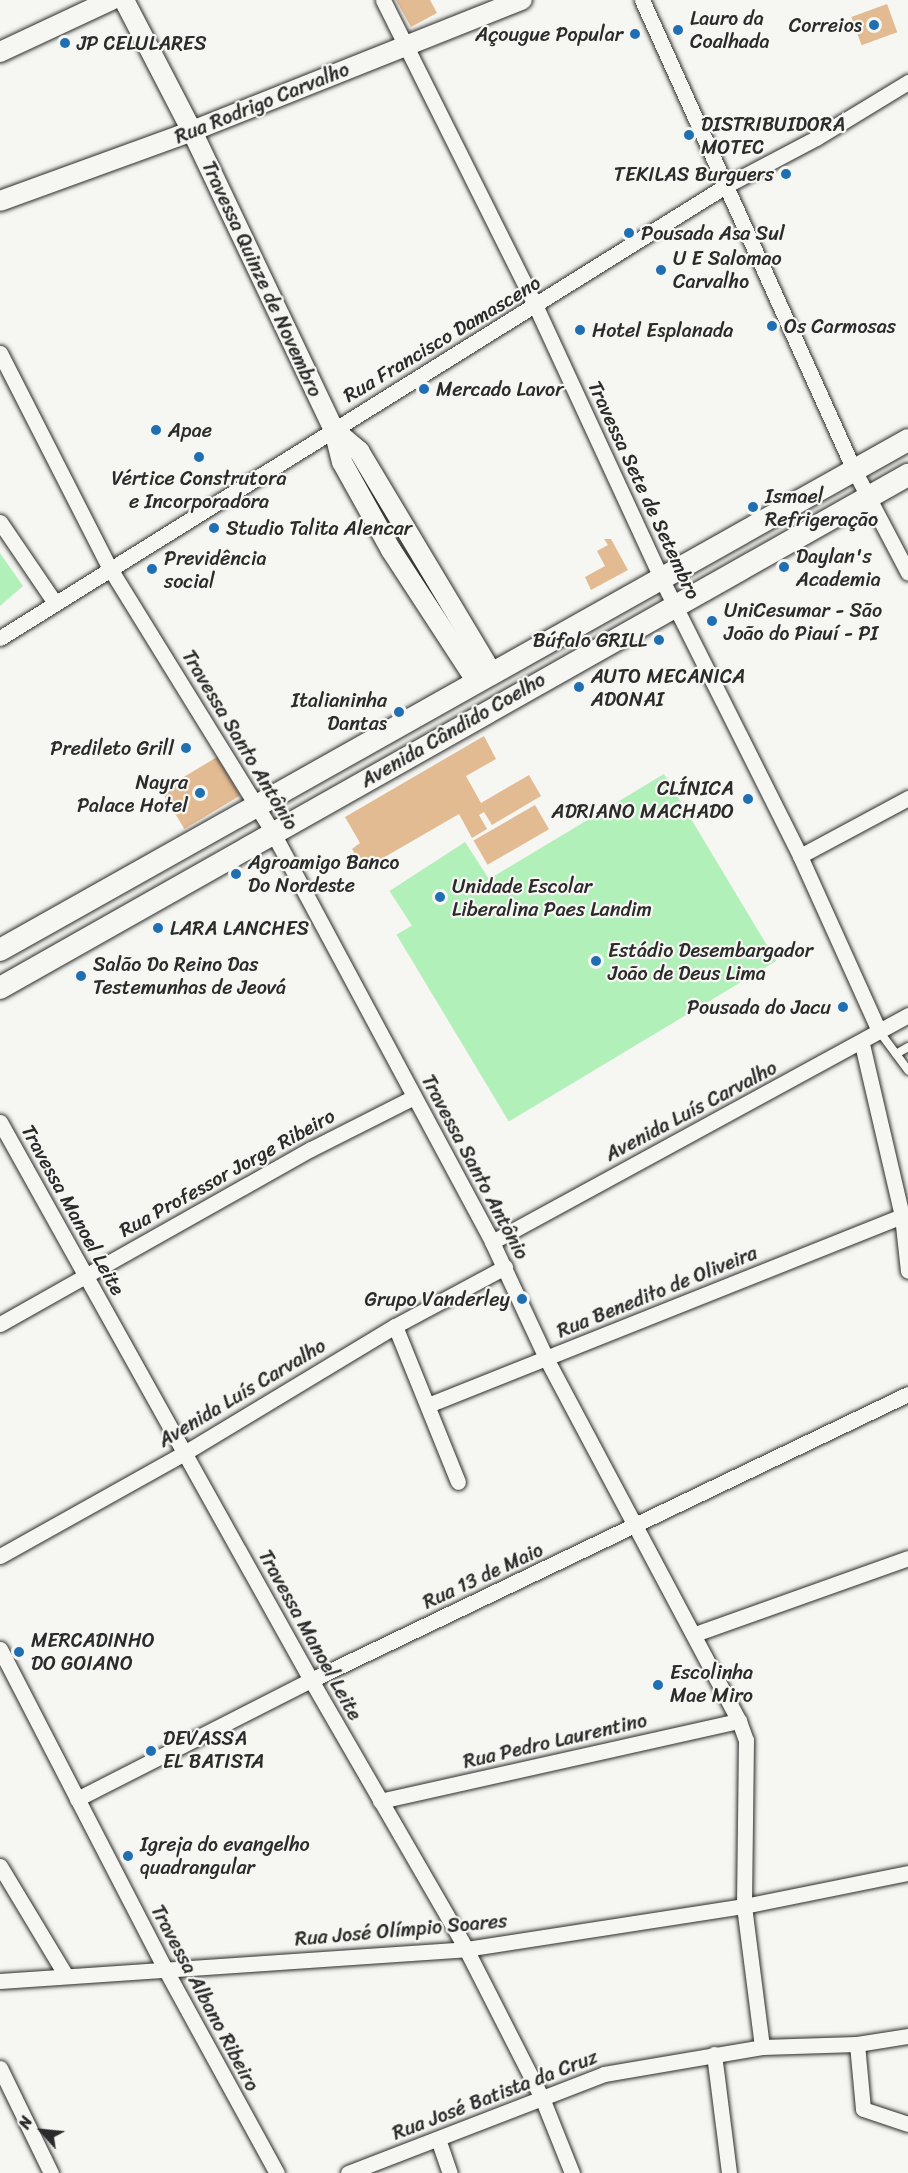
<!DOCTYPE html>
<html>
<head>
<meta charset="utf-8">
<style>
	body { margin:0 }
	#map { position:relative; width:908px; height:2173px; overflow:hidden; background:#f6f6f2; font-family:Sriracha,sans-serif }
	div>[style] { position:absolute }
	.green>* { inset:0; background:#b1f0b8; transform-origin:0 0 }
	.building>* { inset:0; background:#e3bb93; transform-origin:0 0 }
	.roads { filter:drop-shadow(0 0 2px #2b2b2b) drop-shadow(0 0 2px #2b2b2b) }
	.service>* { height:8px; margin:-4px; padding:0 4px; transform-origin:4px; border-radius:4px; background:#f6f6f2 }
	.minor>* { height:15px; margin:-7.5px; padding:0 7.5px; transform-origin:7.5px; border-radius:7.5px; background:#f6f6f2 }
	.tertiary>* { height:20px; margin:-10px; padding:0 10px; transform-origin:10px; border-radius:10px; background:#f6f6f2 }
	.secondary>* { height:22px; margin:-11px; padding:0 11px; transform-origin:11px; border-radius:11px; background:#f6f6f2 }
	.dots>* { width:16px; height:16px; translate:-50% -50%; box-sizing:border-box; border:3px solid #f6f6f2; border-radius:50% }
	span { translate:-50% -50%; white-space:nowrap; text-align:center; line-height:1.15; -webkit-text-stroke:4.5px #f6f6f2; paint-order:stroke }
	.poi-label { font-size:20px; color:#2b2b2b }
	.left { translate:0 -50%; text-align:left }
	.right { translate:-100% -50%; text-align:right }
	.street-label { font-size:20px; color:#2b2b2b }
	.north { position:absolute; left:12px; top:2101px; width:60px; height:60px; -webkit-text-stroke:4px #f6f6f2; paint-order:stroke; rotate:297deg; font-size:16px; font-weight:700; line-height:24px; text-align:center; color:#2b2b2b }
	.north::after { content:''; display:block; margin:auto; width:21px; height:27px; background:#2b2b2b; clip-path:polygon(50% 0,100% 100%,50% 72%,0 100%) }
</style>
</head>
<body>
<div id="map">
	<div class="green">
		<i style="clip-path:polygon(0 553px,23px 586px,0 606px)"></i>
		<i style="left:664px;top:774px;width:218px;height:312px;rotate:59deg"></i>
		<i style="left:465px;top:842px;width:61px;height:90px;rotate:57deg"></i>
	</div>
	<div class="building">
		<i style="clip-path:polygon(396px 0,430px 0,437px 13px,411px 27px)"></i>
		<i style="left:887px;top:4px;width:30px;height:38px;rotate:70deg"></i>
		<i style="clip-path:polygon(604px 539px,611px 539px,628px 570px,591px 590px,585px 577px,605px 566px,597px 551px,608px 545px)"></i>
		<i style="clip-path:polygon(484px 736px,496px 759px,466px 776px,481px 803px,529px 775px,541px 796px,492px 825px,484px 812px,479px 815px,487px 829px,472px 838px,459px 814px,364px 869px,352px 849px,360px 843px,345px 817px)"></i>
		<i style="left:217px;top:757px;width:45px;height:65px;rotate:59deg"></i>
		<i style="left:535px;top:805px;width:28px;height:71px;rotate:60deg"></i>
	</div>
	<div class="roads">
		<div class="service">
			<i style="left:879px;top:1031px;width:49px;rotate:53.4deg"></i>
			<i style="left:896px;top:1054px;width:14px;rotate:-30deg"></i>
		</div>
		<div class="minor">
			<i style="left:383px;top:0;width:343px;rotate:63.5deg"></i>
			<i style="left:536px;top:307px;width:298px;rotate:65.2deg"></i>
			<i style="left:661px;top:578px;width:311px;rotate:63.4deg"></i>
			<i style="left:800px;top:856px;width:192px;rotate:65.7deg"></i>
			<i style="left:642px;top:0;width:516px;rotate:65.72deg"></i>
			<i style="left:854px;top:470px;width:116px;rotate:62.3deg"></i>
			<i style="left:0;top:353px;width:240px;rotate:63deg"></i>
			<i style="left:109px;top:567px;width:312px;rotate:58.3deg"></i>
			<i style="left:273px;top:833px;width:464px;rotate:61.8deg"></i>
			<i style="left:492px;top:1242px;width:130px;rotate:65deg"></i>
			<i style="left:547px;top:1360px;width:409px;rotate:62deg"></i>
			<i style="left:739px;top:1721px;width:20px;rotate:70deg"></i>
			<i style="left:746px;top:1740px;width:166px;rotate:90.7deg"></i>
			<i style="left:744px;top:1906px;width:142px;rotate:82.7deg"></i>
			<i style="left:0;top:522px;width:98px;rotate:55.8deg"></i>
			<i style="left:0;top:638px;width:857px;rotate:-31.93deg"></i>
			<i style="left:727px;top:185px;width:101px;rotate:-27.8deg"></i>
			<i style="left:816px;top:138px;width:108px;rotate:-31.3deg"></i>
			<i style="left:800px;top:856px;width:123px;rotate:-28.2deg"></i>
			<i style="left:862px;top:1044px;width:177px;rotate:76.9deg"></i>
			<i style="left:902px;top:1216px;width:55px;rotate:83.8deg"></i>
			<i style="left:0;top:1122px;width:639px;rotate:60.87deg"></i>
			<i style="left:311px;top:1680px;width:310px;rotate:60deg"></i>
			<i style="left:466px;top:1949px;width:167px;rotate:63deg"></i>
			<i style="left:542px;top:2098px;width:81px;rotate:68.2deg"></i>
			<i style="left:492px;top:1242px;width:474px;rotate:-28.6deg"></i>
			<i style="left:0;top:1324px;width:357px;rotate:-29.4deg"></i>
			<i style="left:311px;top:1149px;width:115px;rotate:-26.8deg"></i>
			<i style="left:395px;top:1326px;width:168px;rotate:68deg"></i>
			<i style="left:428px;top:1405px;width:510px;rotate:-21.74deg"></i>
			<i style="left:0;top:1556px;width:213px;rotate:-29.2deg"></i>
			<i style="left:186px;top:1452px;width:244px;rotate:-31.1deg"></i>
			<i style="left:395px;top:1326px;width:125px;rotate:-28.2deg"></i>
			<i style="left:695px;top:1634px;width:226px;rotate:-19.6deg"></i>
			<i style="left:0;top:1649px;width:358px;rotate:62.7deg"></i>
			<i style="left:164px;top:1967px;width:235px;rotate:61.3deg"></i>
			<i style="left:77px;top:1799px;width:263px;rotate:-27deg"></i>
			<i style="left:311px;top:1680px;width:662px;rotate:-25.6deg"></i>
			<i style="left:380px;top:1801px;width:368px;rotate:-12.6deg"></i>
			<i style="left:0;top:1866px;width:128px;rotate:59deg"></i>
			<i style="left:0;top:1981px;width:467px;rotate:-3.9deg"></i>
			<i style="left:466px;top:1949px;width:281px;rotate:-8.8deg"></i>
			<i style="left:744px;top:1906px;width:167px;rotate:-11.4deg"></i>
			<i style="left:857px;top:2044px;width:65px;rotate:84.7deg"></i>
			<i style="left:863px;top:2109px;width:47px;rotate:18.4deg"></i>
			<i style="left:714px;top:2054px;width:120px;rotate:82.8deg"></i>
			<i style="left:0;top:2068px;width:117px;rotate:64.1deg"></i>
			<i style="left:438px;top:2139px;width:36px;rotate:71deg"></i>
			<i style="left:348px;top:2173px;width:274px;rotate:-21.1deg"></i>
			<i style="left:604px;top:2074px;width:160px;rotate:-9.7deg"></i>
			<i style="left:762px;top:2047px;width:95px;rotate:-1.8deg"></i>
			<i style="left:857px;top:2044px;width:52px;rotate:-8.9deg"></i>
		</div>
		<div class="tertiary">
			<i style="left:124px;top:0;width:148px;rotate:62.6deg"></i>
			<i style="left:192px;top:131px;width:331px;rotate:64.6deg"></i>
			<i style="left:334px;top:430px;width:33px;rotate:76deg"></i>
			<i style="left:342px;top:462px;width:101px;rotate:60.9deg"></i>
			<i style="left:391px;top:550px;width:158px;rotate:56.9deg"></i>
			<i style="left:0;top:52px;width:123px;rotate:-25.1deg"></i>
			<i style="left:0;top:201px;width:204px;rotate:-20deg"></i>
			<i style="left:192px;top:131px;width:355px;rotate:-21.7deg"></i>
			<i style="left:334px;top:430px;width:33px;rotate:40deg"></i>
			<i style="left:359px;top:451px;width:259px;rotate:59.1deg"></i>
		</div>
		<div class="secondary">
			<i style="left:0;top:950px;width:1041px;rotate:-29.32deg"></i>
			<i style="left:0;top:988px;width:1043px;rotate:-29.47deg"></i>
		</div>
	</div>
	<div class="dots">
		<i style="left:874px;top:25px;background:#1f6fb2"></i>
		<i style="left:678px;top:30px;background:#1f6fb2"></i>
		<i style="left:635px;top:34px;background:#1f6fb2"></i>
		<i style="left:65px;top:43px;background:#1f6fb2"></i>
		<i style="left:689px;top:135px;background:#1f6fb2"></i>
		<i style="left:786px;top:174px;background:#1f6fb2"></i>
		<i style="left:629px;top:233px;background:#1f6fb2"></i>
		<i style="left:661px;top:270px;background:#1f6fb2"></i>
		<i style="left:772px;top:326px;background:#1f6fb2"></i>
		<i style="left:580px;top:330px;background:#1f6fb2"></i>
		<i style="left:424px;top:389px;background:#1f6fb2"></i>
		<i style="left:156px;top:430px;background:#1f6fb2"></i>
		<i style="left:199px;top:457px;background:#1f6fb2"></i>
		<i style="left:753px;top:507px;background:#1f6fb2"></i>
		<i style="left:214px;top:528px;background:#1f6fb2"></i>
		<i style="left:784px;top:567px;background:#1f6fb2"></i>
		<i style="left:152px;top:569px;background:#1f6fb2"></i>
		<i style="left:712px;top:621px;background:#1f6fb2"></i>
		<i style="left:659px;top:640px;background:#1f6fb2"></i>
		<i style="left:579px;top:687px;background:#1f6fb2"></i>
		<i style="left:399px;top:712px;background:#1f6fb2"></i>
		<i style="left:186px;top:748px;background:#1f6fb2"></i>
		<i style="left:200px;top:793px;background:#1f6fb2"></i>
		<i style="left:748px;top:799px;background:#1f6fb2"></i>
		<i style="left:236px;top:874px;background:#1f6fb2"></i>
		<i style="left:440px;top:897px;background:#1f6fb2"></i>
		<i style="left:158px;top:928px;background:#1f6fb2"></i>
		<i style="left:596px;top:961px;background:#1f6fb2"></i>
		<i style="left:81px;top:976px;background:#1f6fb2"></i>
		<i style="left:843px;top:1007px;background:#1f6fb2"></i>
		<i style="left:522px;top:1299px;background:#1f6fb2"></i>
		<i style="left:19px;top:1652px;background:#1f6fb2"></i>
		<i style="left:658px;top:1685px;background:#1f6fb2"></i>
		<i style="left:151px;top:1751px;background:#1f6fb2"></i>
		<i style="left:128px;top:1856px;background:#1f6fb2"></i>
	</div>
	<div class="poi-label">
		<span class="left" style="left:690px;top:30px">Lauro da<br>Coalhada</span>
		<span class="right" style="left:862px;top:25px">Correios</span>
		<span class="right" style="left:623px;top:34px">Açougue Popular</span>
		<span class="left" style="left:77px;top:43px">JP CELULARES</span>
		<span class="left" style="left:701px;top:136px">DISTRIBUIDORA<br>MOTEC</span>
		<span class="right" style="left:774px;top:174px">TEKILAS Burguers</span>
		<span class="left" style="left:641px;top:233px">Pousada Asa Sul</span>
		<span class="left" style="left:673px;top:270px">U E Salomao<br>Carvalho</span>
		<span class="left" style="left:784px;top:326px">Os Carmosas</span>
		<span class="left" style="left:592px;top:330px">Hotel Esplanada</span>
		<span class="left" style="left:436px;top:389px">Mercado Lavor</span>
		<span class="left" style="left:168px;top:430px">Apae</span>
		<span style="left:199px;top:490px">Vértice Construtora<br>e Incorporadora</span>
		<span class="left" style="left:765px;top:508px">Ismael<br>Refrigeração</span>
		<span class="left" style="left:226px;top:528px">Studio Talita Alencar</span>
		<span class="left" style="left:796px;top:568px">Daylan's<br>Academia</span>
		<span class="left" style="left:164px;top:570px">Previdência<br>social</span>
		<span class="left" style="left:724px;top:622px">UniCesumar - São<br>João do Piauí - PI</span>
		<span class="right" style="left:647px;top:640px">Búfalo GRILL</span>
		<span class="left" style="left:591px;top:688px">AUTO MECANICA<br>ADONAI</span>
		<span class="right" style="left:387px;top:712px">Italianinha<br>Dantas</span>
		<span class="right" style="left:174px;top:748px">Predileto Grill</span>
		<span class="right" style="left:188px;top:794px">Nayra<br>Palace Hotel</span>
		<span class="right" style="left:734px;top:800px">CLÍNICA<br>ADRIANO MACHADO</span>
		<span class="left" style="left:248px;top:874px">Agroamigo Banco<br>Do Nordeste</span>
		<span class="left" style="left:452px;top:898px">Unidade Escolar<br>Liberalina Paes Landim</span>
		<span class="left" style="left:170px;top:928px">LARA LANCHES</span>
		<span class="left" style="left:608px;top:962px">Estádio Desembargador<br>João de Deus Lima</span>
		<span class="left" style="left:93px;top:976px">Salão Do Reino Das<br>Testemunhas de Jeová</span>
		<span class="right" style="left:831px;top:1007px">Pousada do Jacu</span>
		<span class="right" style="left:510px;top:1299px">Grupo Vanderley</span>
		<span class="left" style="left:31px;top:1652px">MERCADINHO<br>DO GOIANO</span>
		<span class="left" style="left:670px;top:1684px">Escolinha<br>Mae Miro</span>
		<span class="left" style="left:163px;top:1750px">DEVASSA<br>EL BATISTA</span>
		<span class="left" style="left:140px;top:1856px">Igreja do evangelho<br>quadrangular</span>
	</div>
	<div class="street-label">
		<span style="left:262px;top:103px;rotate:-22deg">Rua Rodrigo Carvalho</span>
		<span style="left:262px;top:279px;rotate:65deg">Travessa Quinze de Novembro</span>
		<span style="left:442px;top:339px;rotate:-31deg">Rua Francisco Damasceno</span>
		<span style="left:644px;top:490px;rotate:65deg">Travessa Sete de Setembro</span>
		<span style="left:453px;top:730px;rotate:-30deg">Avenida Cândido Coelho</span>
		<span style="left:240px;top:740px;rotate:59deg">Travessa Santo Antônio</span>
		<span style="left:691px;top:1111px;rotate:-28deg">Avenida Luís Carvalho</span>
		<span style="left:475px;top:1167px;rotate:62deg">Travessa Santo Antônio</span>
		<span style="left:227px;top:1173px;rotate:-29deg">Rua Professor Jorge Ribeiro</span>
		<span style="left:73px;top:1210px;rotate:61deg">Travessa Manoel Leite</span>
		<span style="left:657px;top:1292px;rotate:-22deg">Rua Benedito de Oliveira</span>
		<span style="left:242px;top:1393px;rotate:-31deg">Avenida Luís Carvalho</span>
		<span style="left:483px;top:1576px;rotate:-25deg">Rua 13 de Maio</span>
		<span style="left:310px;top:1635px;rotate:61deg">Travessa Manoel Leite</span>
		<span style="left:555px;top:1741px;rotate:-13deg">Rua Pedro Laurentino</span>
		<span style="left:401px;top:1930px;rotate:-5deg">Rua José Olímpio Soares</span>
		<span style="left:205px;top:1998px;rotate:62deg">Travessa Albano Ribeiro</span>
		<span style="left:495px;top:2095px;rotate:-21deg">Rua José Batista da Cruz</span>
	</div>
	<div class="north">N</div>
</div>
</body>
</html>
